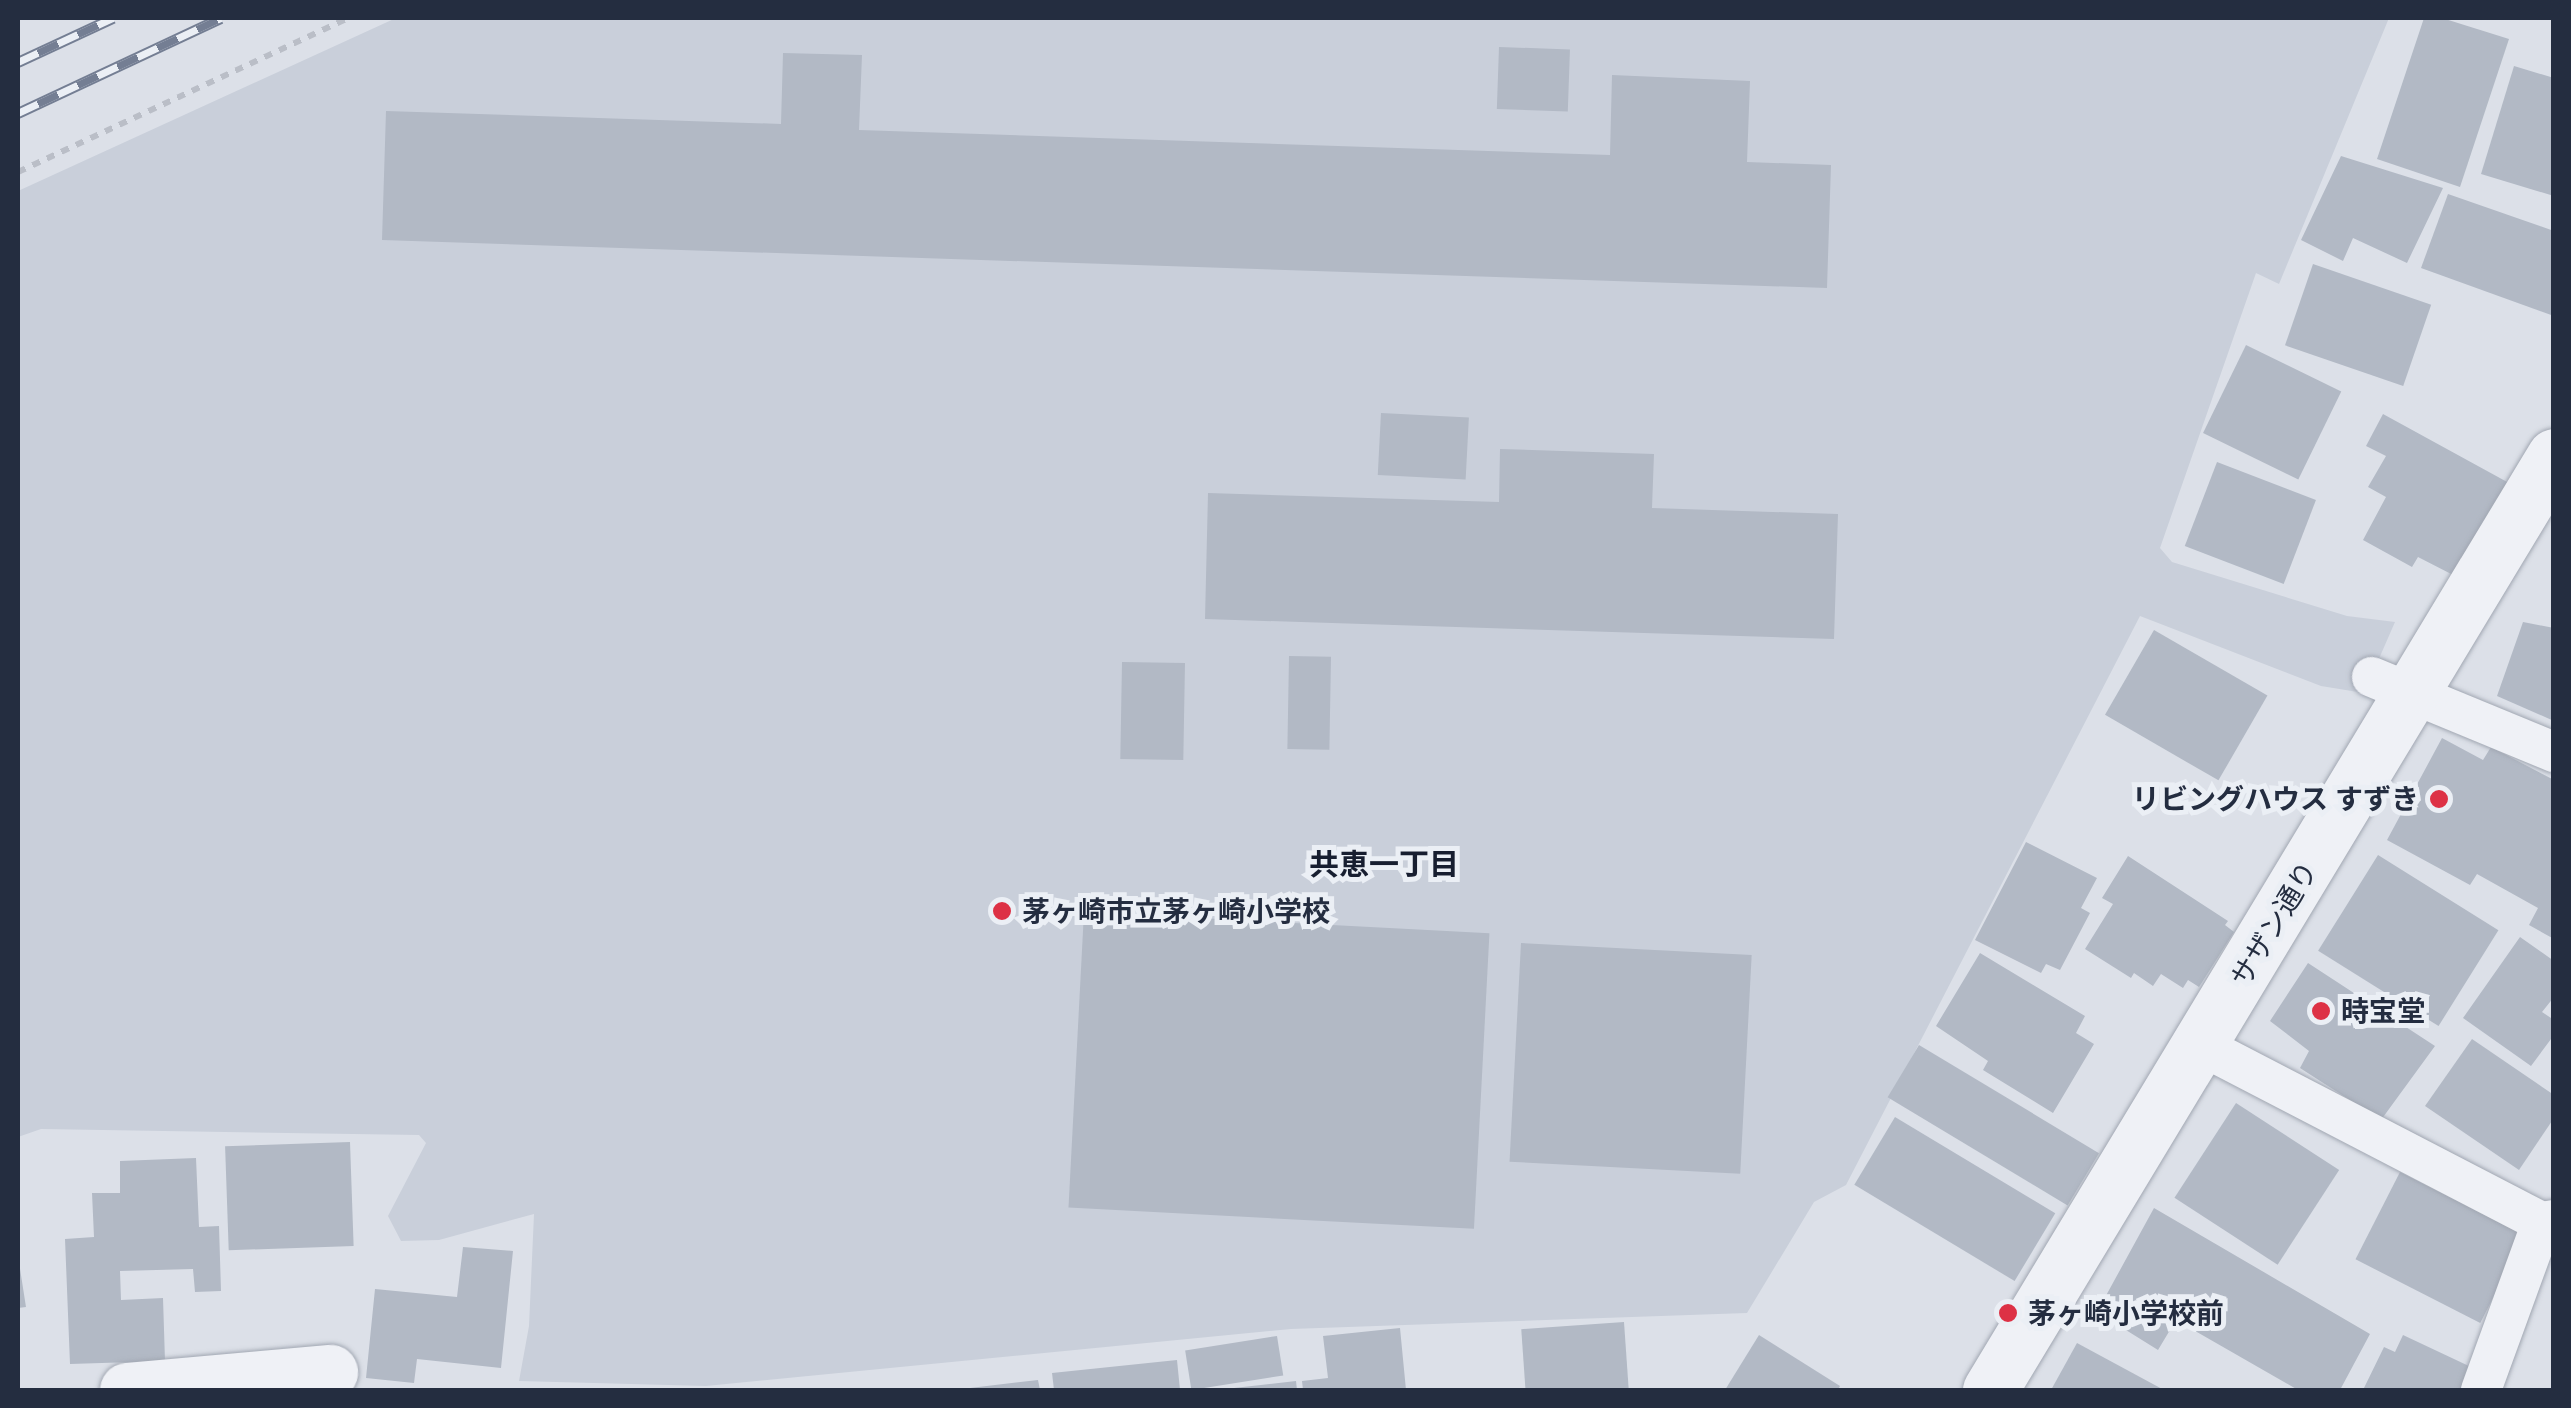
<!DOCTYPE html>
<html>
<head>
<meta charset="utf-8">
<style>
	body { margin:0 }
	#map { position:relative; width:2571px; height:1408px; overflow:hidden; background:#dce0e8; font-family:"Space Grotesk","Noto Sans JP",sans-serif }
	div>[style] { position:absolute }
	.built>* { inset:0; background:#c9cfda }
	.building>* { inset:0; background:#b2b9c5; transform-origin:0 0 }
	.path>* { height:6px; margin-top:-3px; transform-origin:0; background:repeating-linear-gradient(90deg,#babec7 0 8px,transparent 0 16px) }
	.roads { filter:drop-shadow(0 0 2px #a1a7b2) drop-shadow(0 0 2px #a1a7b2) }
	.lane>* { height:40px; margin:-20px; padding:0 20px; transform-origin:20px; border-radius:20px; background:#eff1f6 }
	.street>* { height:55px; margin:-27.5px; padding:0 27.5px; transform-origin:27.5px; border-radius:27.5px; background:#eff1f6 }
	.rail>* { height:11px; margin-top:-5.5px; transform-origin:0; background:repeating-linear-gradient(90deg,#ebeff5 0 22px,#747e93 0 44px); box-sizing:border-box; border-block:2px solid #747e93 }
	.dots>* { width:28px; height:28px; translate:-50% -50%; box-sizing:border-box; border:5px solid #ebeff5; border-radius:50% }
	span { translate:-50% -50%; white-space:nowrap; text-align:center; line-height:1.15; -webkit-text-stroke:10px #ebeff5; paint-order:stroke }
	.poi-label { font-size:28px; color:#242d40; font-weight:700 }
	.right { translate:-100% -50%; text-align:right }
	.left { translate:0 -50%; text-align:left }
	.street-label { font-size:28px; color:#242d40 }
	.neighbourhood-label { font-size:30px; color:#171e30; font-weight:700 }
	.frame { position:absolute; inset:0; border:20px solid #242d40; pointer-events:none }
</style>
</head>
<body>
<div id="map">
	<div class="built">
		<i style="clip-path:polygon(396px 18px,2389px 18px,2279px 284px,2256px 273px,2160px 548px,2172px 562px,2347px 616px,2395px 622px,2364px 693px,2321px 686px,2140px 616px,1846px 1185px,1814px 1202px,1747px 1313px,1291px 1329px,706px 1386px,519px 1381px,529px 1326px,534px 1214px,439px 1240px,401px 1241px,388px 1216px,426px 1143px,419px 1135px,41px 1129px,18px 1137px,18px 191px)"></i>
	</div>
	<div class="building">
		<i style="clip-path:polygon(2424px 18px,2442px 18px,2509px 39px,2460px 187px,2377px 159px)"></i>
		<i style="left:1499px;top:47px;width:71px;height:62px;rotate:2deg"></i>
		<i style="clip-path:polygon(783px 53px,862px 55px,859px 130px,1610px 155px,1612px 75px,1750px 81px,1747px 162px,1831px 165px,1827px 288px,382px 240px,386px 111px,781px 124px)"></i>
		<i style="clip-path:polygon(2514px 66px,2554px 78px,2554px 196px,2481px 174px)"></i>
		<i style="clip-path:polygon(2341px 156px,2443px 188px,2407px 263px,2353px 238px,2343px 261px,2301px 240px)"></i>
		<i style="clip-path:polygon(2448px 194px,2554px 231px,2554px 316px,2421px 268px)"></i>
		<i style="left:2313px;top:264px;width:125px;height:86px;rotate:19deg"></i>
		<i style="left:2246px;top:345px;width:106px;height:98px;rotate:26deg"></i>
		<i style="left:1381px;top:413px;width:88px;height:62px;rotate:3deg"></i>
		<i style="clip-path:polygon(2383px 414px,2509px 483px,2457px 577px,2418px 557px,2412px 567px,2363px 540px,2386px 497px,2368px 487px,2386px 456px,2366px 446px)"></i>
		<i style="clip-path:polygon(1500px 449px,1654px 454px,1652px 508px,1838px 514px,1834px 639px,1205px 619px,1208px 493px,1499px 502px)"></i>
		<i style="left:2217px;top:462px;width:106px;height:90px;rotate:21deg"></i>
		<i style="clip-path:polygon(2523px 622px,2554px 628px,2554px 721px,2497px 696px)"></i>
		<i style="left:2154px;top:630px;width:131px;height:98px;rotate:30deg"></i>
		<i style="left:1289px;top:656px;width:42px;height:93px;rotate:1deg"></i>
		<i style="left:1122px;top:662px;width:63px;height:97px;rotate:1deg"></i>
		<i style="clip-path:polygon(2442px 738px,2483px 760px,2491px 747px,2554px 780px,2554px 939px,2529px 925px,2538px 908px,2477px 874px,2470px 885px,2387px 840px)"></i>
		<i style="clip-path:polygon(2026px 842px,2097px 878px,2081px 908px,2090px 913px,2060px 970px,2046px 964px,2041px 973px,1975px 940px)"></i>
		<i style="left:2378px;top:855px;width:142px;height:113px;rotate:32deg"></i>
		<i style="clip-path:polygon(2128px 856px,2228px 921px,2225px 925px,2234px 932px,2199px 987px,2188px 980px,2183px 988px,2161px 974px,2153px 986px,2134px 973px,2131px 978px,2085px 949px,2113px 904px,2102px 898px)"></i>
		<i style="left:1084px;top:912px;width:406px;height:296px;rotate:3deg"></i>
		<i style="clip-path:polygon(2520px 937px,2554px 961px,2554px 997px,2542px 1012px,2554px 1020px,2554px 1035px,2531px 1066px,2463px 1018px)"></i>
		<i style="left:1521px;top:943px;width:231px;height:219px;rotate:3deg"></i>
		<i style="clip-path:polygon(1980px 953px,2085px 1016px,2076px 1033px,2094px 1044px,2053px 1113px,1983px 1070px,1988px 1061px,1936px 1026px)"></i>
		<i style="clip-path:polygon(2308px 963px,2435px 1046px,2381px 1120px,2300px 1068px,2309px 1051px,2270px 1021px)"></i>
		<i style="clip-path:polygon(2472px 1039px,2554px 1095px,2554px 1118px,2519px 1170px,2425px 1106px)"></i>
		<i style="left:1919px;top:1045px;width:210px;height:61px;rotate:31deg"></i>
		<i style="left:2236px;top:1103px;width:123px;height:113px;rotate:33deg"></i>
		<i style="left:1895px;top:1117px;width:187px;height:79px;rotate:31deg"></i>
		<i style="left:350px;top:1142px;width:104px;height:125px;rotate:88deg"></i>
		<i style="clip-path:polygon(196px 1158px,199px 1227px,219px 1226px,221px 1291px,195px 1292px,193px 1269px,120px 1271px,121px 1300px,163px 1298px,165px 1361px,70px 1364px,65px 1239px,94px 1237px,92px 1193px,120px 1193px,120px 1161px)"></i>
		<i style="left:2400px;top:1172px;width:140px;height:98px;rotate:27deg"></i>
		<i style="clip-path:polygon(2154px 1208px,2370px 1334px,2340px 1390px,2298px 1390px,2176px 1320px,2158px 1350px,2097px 1312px)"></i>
		<i style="clip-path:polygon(463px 1247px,513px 1251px,501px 1368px,417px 1359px,414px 1383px,366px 1378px,375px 1289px,457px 1297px)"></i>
		<i style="clip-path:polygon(18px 1256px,26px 1307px,18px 1308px)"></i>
		<i style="left:1624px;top:1322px;width:68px;height:103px;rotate:86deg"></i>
		<i style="clip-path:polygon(1400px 1328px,1406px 1390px,1303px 1390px,1302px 1381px,1328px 1378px,1323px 1336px)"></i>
		<i style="clip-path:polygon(1759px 1335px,1840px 1386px,1838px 1390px,1725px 1390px)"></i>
		<i style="clip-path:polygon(2403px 1335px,2471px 1367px,2460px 1390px,2363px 1390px,2384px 1347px,2395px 1352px)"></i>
		<i style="left:1277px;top:1336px;width:40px;height:93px;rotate:81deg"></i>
		<i style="clip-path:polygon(2077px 1343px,2164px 1390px,2051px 1390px)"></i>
		<i style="clip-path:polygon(1177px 1360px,1180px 1390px,1054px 1390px,1052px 1373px)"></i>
		<i style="clip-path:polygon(1038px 1380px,1040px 1390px,970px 1390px,970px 1388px)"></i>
		<i style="clip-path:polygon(1296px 1381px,1297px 1390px,1234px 1390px,1234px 1388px)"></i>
	</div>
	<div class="path">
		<i style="left:18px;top:172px;width:365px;rotate:-25deg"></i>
	</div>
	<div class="roads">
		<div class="lane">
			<i style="left:2372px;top:677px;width:197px;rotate:22.4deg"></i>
			<i style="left:2200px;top:1045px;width:385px;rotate:27.4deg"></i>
			<i style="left:2542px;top:1222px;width:12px;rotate:-9deg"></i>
			<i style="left:2481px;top:1390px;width:179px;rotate:-70deg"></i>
		</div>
		<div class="street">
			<i style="left:127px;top:1390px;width:204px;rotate:-5.1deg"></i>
			<i style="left:1990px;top:1390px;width:1091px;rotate:-58.87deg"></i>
		</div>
	</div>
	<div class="rail">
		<i style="left:18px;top:62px;width:105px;rotate:-24.9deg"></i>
		<i style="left:18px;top:113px;width:224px;rotate:-25.1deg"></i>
	</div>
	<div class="dots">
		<i style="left:2439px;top:799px;background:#dd3145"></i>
		<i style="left:1002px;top:911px;background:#dd3145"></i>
		<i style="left:2321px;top:1011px;background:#dd3145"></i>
		<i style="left:2008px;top:1313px;background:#dd3145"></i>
	</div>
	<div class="poi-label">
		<span class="right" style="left:2419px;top:799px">リビングハウス すずき</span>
		<span class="left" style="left:1022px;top:911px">茅ヶ崎市立茅ヶ崎小学校</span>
		<span class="left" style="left:2341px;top:1011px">時宝堂</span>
		<span class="left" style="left:2028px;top:1313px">茅ヶ崎小学校前</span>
	</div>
	<div class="street-label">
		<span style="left:2274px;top:924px;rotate:-59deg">サザン通り</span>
	</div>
	<div class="neighbourhood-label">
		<span style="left:1384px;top:865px">共恵一丁目</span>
	</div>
	<div class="frame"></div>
</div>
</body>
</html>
